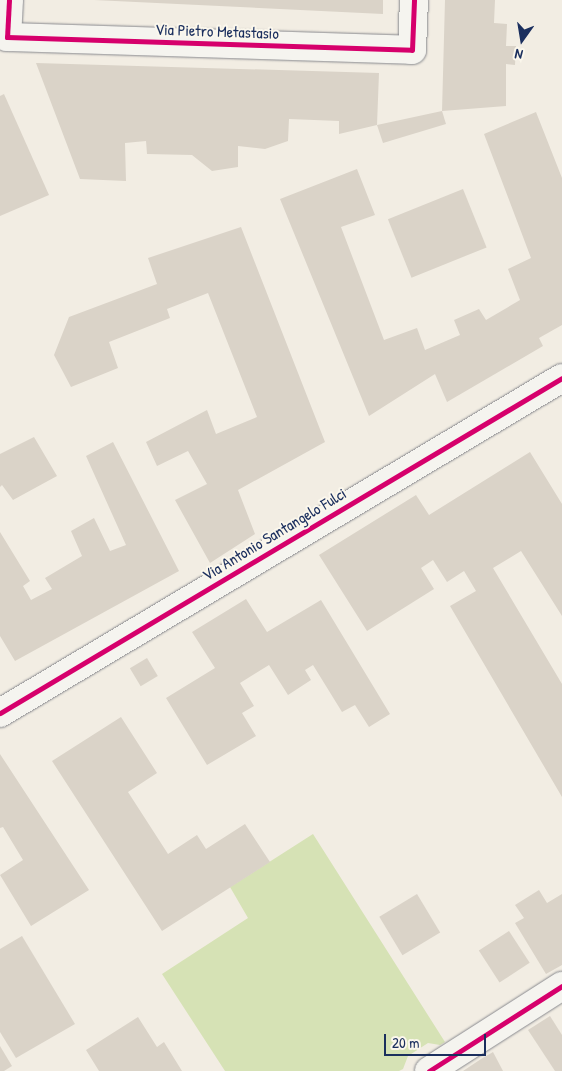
<!DOCTYPE html>
<html>
<head>
<meta charset="utf-8">
<style>
	body { margin:0 }
	#map { position:relative; width:562px; height:1071px; overflow:hidden; background:#f2ede3; font-family:"Patrick Hand",sans-serif }
	div>[style] { position:absolute }
	.green>* { inset:0; background:#d6e2b5 }
	.building>* { inset:0; background:#dad3c8; transform-origin:0 0 }
	.roads { filter:drop-shadow(0 0 1px #88898e) drop-shadow(0 0 1px #88898e) }
	.minor>* { height:28px; margin:-14px; padding:0 14px; transform-origin:14px; border-radius:14px; background:#f5f4ef }
	.tertiary>* { height:28px; margin:-14px; padding:0 14px; transform-origin:14px; border-radius:14px; background:#f5f4ef }
	.cycleway>* { height:5px; margin:-2.5px; padding:0 2.5px; transform-origin:2.5px; border-radius:2.5px; background:#d6006c }
	span { translate:-50% -50%; white-space:nowrap; text-align:center; line-height:1.15; -webkit-text-stroke:4px #fbf7ec; paint-order:stroke }
	.street-label { font-size:16px; color:#1b2f5e }
	.north { position:absolute; left:497px; top:15px; width:50px; height:50px; -webkit-text-stroke:4px #fbf7ec; paint-order:stroke; rotate:193deg; font-size:14px; font-weight:700; line-height:20px; text-align:center; color:#1b2f5e }
	.north::after { content:''; display:block; margin:auto; width:18px; height:22px; background:#1b2f5e; clip-path:polygon(50% 0,100% 100%,50% 72%,0 100%) }
	.scale { position:absolute; left:384px; top:1034px; width:102px; height:22px; box-sizing:border-box; border:2px solid #1b2f5e; border-top:0; padding-left:6px; font-size:15px; line-height:18px; white-space:nowrap; color:#1b2f5e; -webkit-text-stroke:4px #fbf7ec; paint-order:stroke }
</style>
</head>
<body>
<div id="map">
	<div class="green">
		<i style="clip-path:polygon(313px 834px,445px 1042px,440px 1045px,428px 1043px,408px 1056px,403px 1069px,399px 1071px,225px 1071px,162px 974px,248px 918px,230px 887px)"></i>
	</div>
	<div class="building">
		<i style="clip-path:polygon(94px 0,383px 0,383px 14px)"></i>
		<i style="clip-path:polygon(445px 0,495px 0,494px 23px,507px 24px,506px 46px,516px 46px,515px 65px,506px 64px,506px 106px,442px 111px)"></i>
		<i style="clip-path:polygon(36px 63px,379px 73px,377px 125px,339px 134px,339px 121px,289px 119px,288px 141px,265px 149px,238px 146px,238px 167px,212px 171px,192px 155px,147px 154px,146px 141px,125px 143px,126px 181px,80px 179px)"></i>
		<i style="clip-path:polygon(4px 94px,49px 195px,0 216px,0 96px)"></i>
		<i style="clip-path:polygon(442px 111px,446px 124px,383px 143px,377px 125px)"></i>
		<i style="clip-path:polygon(536px 112px,562px 178px,562px 325px,539px 338px,543px 346px,447px 402px,435px 374px,369px 416px,280px 199px,357px 169px,375px 215px,341px 227px,384px 340px,417px 328px,425px 350px,460px 335px,454px 320px,479px 309px,486px 320px,520px 300px,508px 269px,531px 258px,484px 134px)"></i>
		<i style="left:463px;top:189px;width:63px;height:81px;rotate:68deg"></i>
		<i style="clip-path:polygon(241px 227px,325px 442px,238px 490px,255px 534px,210px 563px,175px 500px,207px 484px,188px 451px,157px 466px,146px 442px,207px 410px,216px 434px,257px 417px,208px 293px,167px 309px,170px 318px,109px 342px,118px 368px,71px 387px,54px 355px,69px 317px,157px 284px,148px 258px)"></i>
		<i style="clip-path:polygon(34px 437px,57px 476px,13px 500px,2px 485px,0 487px,0 454px)"></i>
		<i style="clip-path:polygon(113px 442px,179px 571px,15px 661px,0 636px,0 532px,30px 581px,23px 586px,31px 600px,52px 589px,45px 578px,82px 556px,71px 531px,94px 518px,110px 551px,126px 545px,86px 456px)"></i>
		<i style="clip-path:polygon(530px 452px,562px 504px,562px 616px,521px 551px,493px 568px,562px 684px,562px 797px,450px 606px,476px 591px,464px 571px,447px 582px,433px 560px,421px 568px,434px 589px,367px 631px,319px 555px,416px 495px,429px 515px)"></i>
		<i style="clip-path:polygon(246px 599px,267px 632px,321px 600px,390px 714px,369px 727px,355px 705px,342px 712px,313px 665px,305px 670px,311px 680px,288px 695px,269px 665px,240px 683px,254px 706px,242px 713px,256px 736px,207px 765px,166px 698px,215px 668px,192px 632px)"></i>
		<i style="left:147px;top:658px;width:21px;height:20px;rotate:59deg"></i>
		<i style="clip-path:polygon(121px 717px,157px 773px,128px 792px,168px 854px,197px 835px,206px 849px,245px 824px,270px 862px,162px 931px,52px 761px)"></i>
		<i style="clip-path:polygon(0 754px,89px 890px,31px 926px,0 875px,23px 860px,3px 827px,0 828px)"></i>
		<i style="clip-path:polygon(539px 890px,547px 903px,562px 894px,562px 965px,546px 974px,515px 923px,524px 918px,515px 905px)"></i>
		<i style="left:417px;top:894px;width:45px;height:44px;rotate:59deg"></i>
		<i style="left:509px;top:931px;width:38px;height:36px;rotate:57deg"></i>
		<i style="clip-path:polygon(22px 936px,75px 1024px,16px 1058px,0 1032px,0 949px)"></i>
		<i style="clip-path:polygon(550px 1016px,562px 1035px,562px 1071px,555px 1071px,528px 1030px)"></i>
		<i style="clip-path:polygon(138px 1017px,157px 1047px,164px 1042px,182px 1071px,99px 1071px,86px 1050px)"></i>
		<i style="clip-path:polygon(0 1046px,12px 1066px,4px 1071px,0 1071px)"></i>
		<i style="clip-path:polygon(493px 1052px,503px 1071px,463px 1071px,481px 1059px)"></i>
	</div>
	<div class="roads">
		<div class="minor">
			<i style="left:9px;top:0;width:37px;rotate:93deg"></i>
			<i style="left:7px;top:37px;width:405px;rotate:1.8deg"></i>
			<i style="left:412px;top:50px;width:50px;rotate:-87.7deg"></i>
			<i style="left:429px;top:1071px;width:158px;rotate:-32.6deg"></i>
		</div>
		<div class="tertiary">
			<i style="left:0;top:713px;width:654px;rotate:-30.8deg"></i>
		</div>
	</div>
	<div class="cycleway">
		<i style="left:9px;top:0;width:37px;rotate:93deg"></i>
		<i style="left:7px;top:37px;width:405px;rotate:1.8deg"></i>
		<i style="left:412px;top:50px;width:50px;rotate:-87.7deg"></i>
		<i style="left:0;top:713px;width:654px;rotate:-30.8deg"></i>
		<i style="left:429px;top:1071px;width:158px;rotate:-32.6deg"></i>
	</div>
	<div class="street-label">
		<span style="left:217px;top:31px;rotate:2deg">Via Pietro Metastasio</span>
		<span style="left:274px;top:534px;rotate:-31deg">Via Antonio Santangelo Fulci</span>
	</div>
	<div class="north">N</div>
	<div class="scale">20 m</div>
</div>
</body>
</html>
